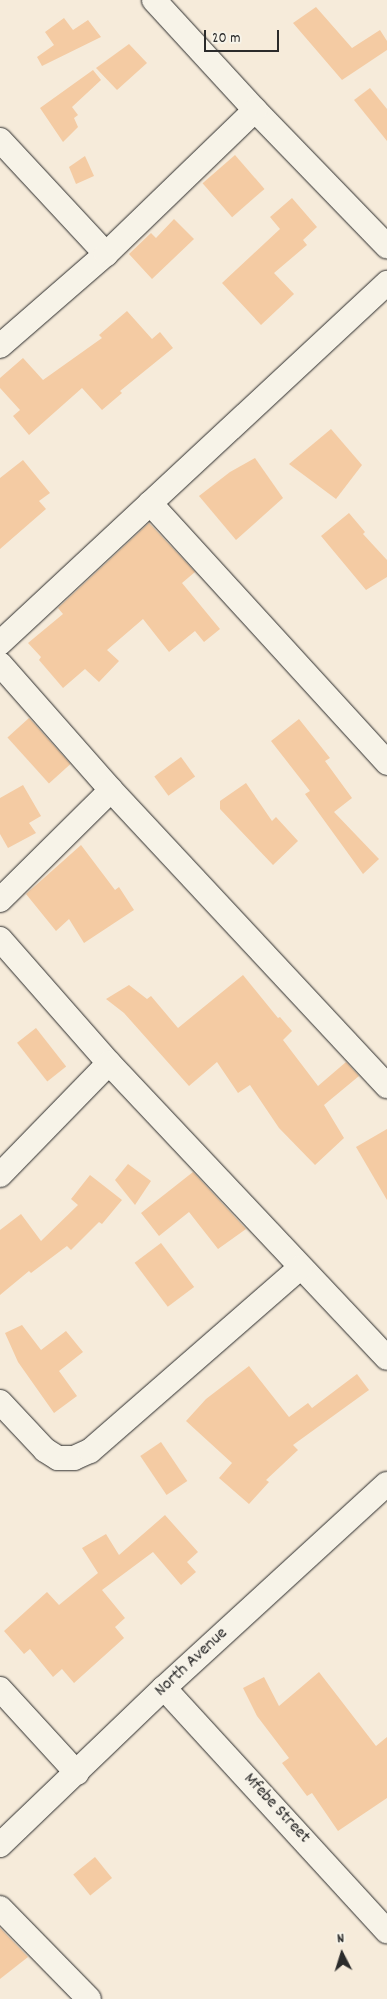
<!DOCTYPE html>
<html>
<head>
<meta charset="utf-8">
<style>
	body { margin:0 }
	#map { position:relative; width:387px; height:1999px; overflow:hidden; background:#f6ebda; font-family:Dekko,sans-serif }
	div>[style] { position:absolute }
	.building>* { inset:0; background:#f4cba3; transform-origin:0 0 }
	.roads { filter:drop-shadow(0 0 1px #2b2b2b) drop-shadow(0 0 1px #2b2b2b) }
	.minor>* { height:24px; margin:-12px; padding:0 12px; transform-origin:12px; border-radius:12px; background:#f7f3e8 }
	span { translate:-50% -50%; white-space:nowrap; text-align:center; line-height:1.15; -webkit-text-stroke:4px #f7f3e8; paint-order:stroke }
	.street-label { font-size:18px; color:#2b2b2b }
	.north { position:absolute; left:317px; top:1929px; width:50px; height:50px; -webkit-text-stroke:4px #f7f3e8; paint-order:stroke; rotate:355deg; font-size:14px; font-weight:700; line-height:20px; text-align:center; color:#2b2b2b }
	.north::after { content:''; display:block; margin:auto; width:18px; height:22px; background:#2b2b2b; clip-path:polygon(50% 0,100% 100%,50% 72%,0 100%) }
	.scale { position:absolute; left:204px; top:30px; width:75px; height:22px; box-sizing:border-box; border:2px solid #2b2b2b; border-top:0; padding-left:6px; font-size:15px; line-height:18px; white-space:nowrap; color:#2b2b2b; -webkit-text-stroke:4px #f7f3e8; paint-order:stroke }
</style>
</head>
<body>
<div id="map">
	<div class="building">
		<i style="clip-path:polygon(316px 7px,352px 48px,380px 30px,387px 41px,387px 50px,342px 80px,293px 23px)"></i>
		<i style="clip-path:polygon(64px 18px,73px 30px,88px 20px,101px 37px,42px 66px,37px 57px,54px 45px,45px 32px)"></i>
		<i style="clip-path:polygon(129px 44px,147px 63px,117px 90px,96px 68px)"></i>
		<i style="clip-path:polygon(93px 70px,101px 80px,72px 107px,78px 115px,74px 118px,78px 127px,63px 142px,40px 108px)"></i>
		<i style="clip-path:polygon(370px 88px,387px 109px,387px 141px,354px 100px)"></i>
		<i style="left:235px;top:155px;width:45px;height:43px;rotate:49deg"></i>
		<i style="clip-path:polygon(85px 156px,94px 176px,76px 184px,69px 167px)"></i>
		<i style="clip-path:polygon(292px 198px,317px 227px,303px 240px,307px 245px,274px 273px,294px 294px,261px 325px,222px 283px,280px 229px,270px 217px)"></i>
		<i style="clip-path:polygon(174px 219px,194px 239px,152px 279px,129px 254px,151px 233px,156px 238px)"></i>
		<i style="clip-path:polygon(127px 311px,152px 339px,160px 332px,173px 348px,120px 391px,122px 393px,102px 410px,82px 388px,29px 435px,13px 416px,20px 410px,0 388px,0 378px,23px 358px,43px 380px,102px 338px,99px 335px)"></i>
		<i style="clip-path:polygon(331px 429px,362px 465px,336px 499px,289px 464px)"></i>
		<i style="clip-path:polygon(255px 458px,283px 498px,236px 540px,199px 496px,230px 472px)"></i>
		<i style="clip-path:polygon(23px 460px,50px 493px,39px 501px,46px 509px,0 549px,0 478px)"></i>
		<i style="clip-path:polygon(349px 513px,365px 532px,363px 534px,387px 560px,387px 577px,366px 590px,321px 536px)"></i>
		<i style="clip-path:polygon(149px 523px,195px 572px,182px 583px,220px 629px,204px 642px,195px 631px,169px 652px,143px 619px,107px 650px,119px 661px,99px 682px,85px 669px,63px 688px,39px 660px,41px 657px,28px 643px,63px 614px,58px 608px)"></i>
		<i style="left:29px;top:718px;width:62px;height:29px;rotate:48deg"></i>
		<i style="clip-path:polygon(299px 719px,330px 758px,325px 761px,352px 798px,334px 812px,379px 859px,363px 874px,305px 794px,310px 791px,271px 741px)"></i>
		<i style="left:181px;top:757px;width:24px;height:33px;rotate:54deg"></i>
		<i style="clip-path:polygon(246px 783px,272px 821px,276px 817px,298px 841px,273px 865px,220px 809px,220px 801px)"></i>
		<i style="clip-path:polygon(23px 785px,41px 816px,29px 823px,36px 833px,8px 848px,0 834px,0 798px)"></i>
		<i style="clip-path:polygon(81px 845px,115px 890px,119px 887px,134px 910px,84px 943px,69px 919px,56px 931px,26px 894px)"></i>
		<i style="clip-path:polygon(243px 975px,278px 1018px,280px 1017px,292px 1031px,283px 1040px,318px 1086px,346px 1062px,359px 1076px,324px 1105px,344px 1138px,315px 1165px,279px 1128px,250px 1085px,238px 1093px,217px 1062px,189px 1086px,124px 1013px,106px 999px,129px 985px,147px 999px,151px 996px,178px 1028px)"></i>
		<i style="left:36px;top:1028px;width:49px;height:24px;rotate:52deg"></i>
		<i style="clip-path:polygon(387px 1129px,387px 1200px,356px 1147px)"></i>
		<i style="clip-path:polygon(128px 1164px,151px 1181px,135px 1205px,115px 1180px)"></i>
		<i style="clip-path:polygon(193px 1172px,246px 1229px,218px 1249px,189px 1212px,159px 1236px,141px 1213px)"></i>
		<i style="clip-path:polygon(90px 1175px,122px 1200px,102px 1224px,99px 1222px,71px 1250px,67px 1246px,31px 1273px,29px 1271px,0 1295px,0 1230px,21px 1214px,41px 1241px,78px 1205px,71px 1199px)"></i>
		<i style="left:161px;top:1243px;width:55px;height:33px;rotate:53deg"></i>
		<i style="clip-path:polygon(22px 1325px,41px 1350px,66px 1331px,83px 1352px,59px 1371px,77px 1396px,54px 1413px,18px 1362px,5px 1333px)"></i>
		<i style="clip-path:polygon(249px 1366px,289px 1417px,308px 1403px,312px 1408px,357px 1374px,369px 1390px,293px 1445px,298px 1450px,266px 1480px,269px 1482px,249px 1504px,219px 1478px,232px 1463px,186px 1421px,206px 1399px)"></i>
		<i style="left:161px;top:1442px;width:47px;height:25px;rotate:56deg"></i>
		<i style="clip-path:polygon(165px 1515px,198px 1552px,187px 1562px,196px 1572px,181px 1585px,153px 1552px,102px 1590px,125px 1618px,115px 1627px,124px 1638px,74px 1683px,62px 1669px,53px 1677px,30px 1649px,24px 1654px,4px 1631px,47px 1592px,59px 1605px,98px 1573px,82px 1548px,106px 1534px,119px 1555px)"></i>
		<i style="clip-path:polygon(319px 1672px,376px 1746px,387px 1737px,387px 1798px,338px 1831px,312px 1793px,307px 1796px,282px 1763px,289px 1758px,257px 1716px,243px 1688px,264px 1677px,279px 1706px)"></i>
		<i style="left:95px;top:1857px;width:27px;height:28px;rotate:51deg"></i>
		<i style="clip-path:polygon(0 1928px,28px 1957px,0 1979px)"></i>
	</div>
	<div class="roads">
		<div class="minor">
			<i style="left:154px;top:0;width:149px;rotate:47.4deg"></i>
			<i style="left:255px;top:110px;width:190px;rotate:45.9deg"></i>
			<i style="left:0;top:140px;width:156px;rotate:47.1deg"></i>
			<i style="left:0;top:346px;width:140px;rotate:-41deg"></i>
			<i style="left:106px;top:254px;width:207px;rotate:-44deg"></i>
			<i style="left:150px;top:503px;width:352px;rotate:47.6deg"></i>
			<i style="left:0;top:643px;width:529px;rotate:-42.93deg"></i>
			<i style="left:0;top:664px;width:168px;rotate:48.6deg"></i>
			<i style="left:111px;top:790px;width:405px;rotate:47deg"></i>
			<i style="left:0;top:900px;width:156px;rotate:-44.7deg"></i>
			<i style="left:0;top:939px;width:165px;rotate:48.7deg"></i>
			<i style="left:109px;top:1063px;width:405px;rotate:46.7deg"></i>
			<i style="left:0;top:1175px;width:156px;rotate:-45.8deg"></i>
			<i style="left:0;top:1402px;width:66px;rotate:46.8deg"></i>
			<i style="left:45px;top:1450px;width:15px;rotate:32deg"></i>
			<i style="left:58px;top:1458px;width:16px"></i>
			<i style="left:74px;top:1458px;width:17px;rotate:-24deg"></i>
			<i style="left:90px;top:1451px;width:279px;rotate:-41.1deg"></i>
			<i style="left:164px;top:1688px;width:330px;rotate:47.5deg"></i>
			<i style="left:0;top:1689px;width:114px;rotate:47.5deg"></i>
			<i style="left:0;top:1845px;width:227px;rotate:-43.8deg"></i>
			<i style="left:164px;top:1688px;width:302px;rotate:-42.5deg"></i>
			<i style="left:0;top:1908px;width:127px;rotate:45.6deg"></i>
		</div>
	</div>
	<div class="street-label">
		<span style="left:192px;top:1663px;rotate:-43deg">North Avenue</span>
		<span style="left:276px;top:1809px;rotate:47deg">Mfebe Street</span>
	</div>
	<div class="north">N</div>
	<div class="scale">20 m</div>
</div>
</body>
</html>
